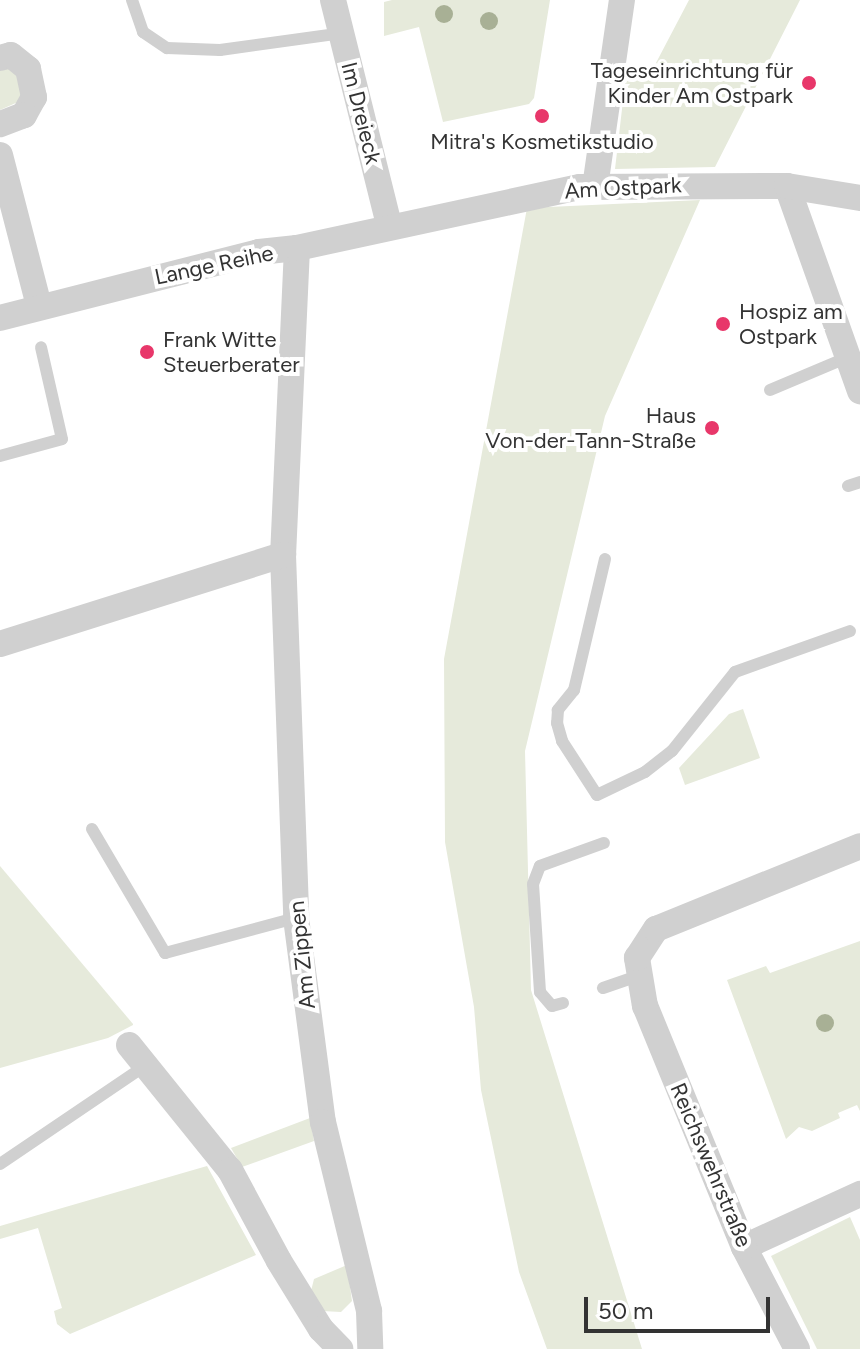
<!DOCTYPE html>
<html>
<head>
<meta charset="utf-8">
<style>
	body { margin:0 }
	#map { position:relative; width:860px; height:1349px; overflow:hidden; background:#fff; font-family:Figtree,sans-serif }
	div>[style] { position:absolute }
	.green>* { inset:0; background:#e6eadb }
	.service>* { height:12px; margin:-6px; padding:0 6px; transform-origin:6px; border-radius:6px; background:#d0d0d0 }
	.minor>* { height:26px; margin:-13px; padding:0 13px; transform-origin:13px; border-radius:13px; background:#d0d0d0 }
	.trees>* { width:18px; height:18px; margin:-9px; border-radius:50%; background:#a8b095 }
	.dots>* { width:22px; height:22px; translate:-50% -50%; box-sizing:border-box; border:4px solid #fff; border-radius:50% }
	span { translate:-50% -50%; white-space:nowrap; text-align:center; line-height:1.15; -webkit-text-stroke:8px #fff; paint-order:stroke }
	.poi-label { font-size:22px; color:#333 }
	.right { translate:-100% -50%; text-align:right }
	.left { translate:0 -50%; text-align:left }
	.street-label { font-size:22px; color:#333 }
	.scale { position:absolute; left:584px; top:1297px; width:186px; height:36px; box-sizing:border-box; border:4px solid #333; border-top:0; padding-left:10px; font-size:24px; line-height:28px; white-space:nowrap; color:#333; -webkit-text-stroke:6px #fff; paint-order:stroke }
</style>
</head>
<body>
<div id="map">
	<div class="green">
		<i style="clip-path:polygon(392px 0,550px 0,534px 98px,529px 104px,443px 122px,419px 27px,384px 36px,384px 2px)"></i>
		<i style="clip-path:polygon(689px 0,800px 0,715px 167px,615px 169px,626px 75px,647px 80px)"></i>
		<i style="clip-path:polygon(0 67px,11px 68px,24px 86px,18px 102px,0 110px)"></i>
		<i style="clip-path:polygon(700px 200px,605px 416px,525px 751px,531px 990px,642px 1349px,547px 1349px,519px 1272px,481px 1090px,474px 1007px,445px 842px,444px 659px,527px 208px)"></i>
		<i style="clip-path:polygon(743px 709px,760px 758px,685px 785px,679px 768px,729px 714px)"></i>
		<i style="clip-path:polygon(0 866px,133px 1024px,133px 1025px,108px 1038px,0 1068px)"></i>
		<i style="clip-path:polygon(860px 941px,860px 1111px,857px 1105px,838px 1113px,840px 1118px,812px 1131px,799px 1127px,786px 1139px,727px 980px,766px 966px,770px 973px)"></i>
		<i style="clip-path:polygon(310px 1118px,314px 1141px,242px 1167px,231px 1148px)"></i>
		<i style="clip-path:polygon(207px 1166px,256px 1255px,70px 1334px,57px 1324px,54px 1311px,62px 1308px,38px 1228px,0 1239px,0 1226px)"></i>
		<i style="clip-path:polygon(850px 1217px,860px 1240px,860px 1349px,817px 1349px,771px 1256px)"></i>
		<i style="clip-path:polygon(347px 1265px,352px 1301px,341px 1312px,322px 1311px,311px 1291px,314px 1279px)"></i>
	</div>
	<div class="service">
		<i style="left:132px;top:0;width:34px;rotate:71deg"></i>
		<i style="left:143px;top:32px;width:29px;rotate:34deg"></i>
		<i style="left:167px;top:48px;width:53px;rotate:2.2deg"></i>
		<i style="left:220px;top:50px;width:123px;rotate:-7.9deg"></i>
		<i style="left:770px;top:390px;width:85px;rotate:-22.9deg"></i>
		<i style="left:0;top:456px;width:64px;rotate:-15.3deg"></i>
		<i style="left:62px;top:439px;width:94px;rotate:-102.9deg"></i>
		<i style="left:848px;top:486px;width:13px;rotate:-18deg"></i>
		<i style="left:605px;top:559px;width:135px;rotate:103.3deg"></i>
		<i style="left:574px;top:690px;width:26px;rotate:129deg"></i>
		<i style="left:558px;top:710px;width:13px;rotate:94deg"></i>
		<i style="left:557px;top:723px;width:19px;rotate:74deg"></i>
		<i style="left:562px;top:741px;width:64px;rotate:57.1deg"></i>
		<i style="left:597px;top:795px;width:53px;rotate:-25.6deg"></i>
		<i style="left:645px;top:772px;width:34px;rotate:-38deg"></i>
		<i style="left:672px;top:751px;width:101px;rotate:-51.4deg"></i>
		<i style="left:735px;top:672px;width:122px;rotate:-19.6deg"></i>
		<i style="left:92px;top:829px;width:144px;rotate:59.5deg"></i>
		<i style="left:165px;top:953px;width:136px;rotate:-15deg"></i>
		<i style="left:603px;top:988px;width:36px;rotate:-19deg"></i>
		<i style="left:563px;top:1003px;width:11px;rotate:165deg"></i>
		<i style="left:552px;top:1006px;width:18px;rotate:-131deg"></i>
		<i style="left:540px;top:992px;width:108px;rotate:-93.7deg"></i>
		<i style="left:533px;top:884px;width:19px;rotate:-69deg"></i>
		<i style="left:540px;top:866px;width:68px;rotate:-19.8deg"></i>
		<i style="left:0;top:1164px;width:171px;rotate:-34.1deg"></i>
	</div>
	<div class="minor">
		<i style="left:333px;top:0;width:232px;rotate:76deg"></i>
		<i style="left:0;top:58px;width:11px;rotate:-15deg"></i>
		<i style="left:11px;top:55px;width:22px;rotate:39deg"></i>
		<i style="left:28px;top:69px;width:29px;rotate:78deg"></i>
		<i style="left:34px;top:97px;width:21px;rotate:119deg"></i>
		<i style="left:24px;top:115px;width:26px;rotate:159deg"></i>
		<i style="left:0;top:155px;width:156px;rotate:75.5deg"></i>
		<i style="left:787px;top:186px;width:218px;rotate:70.4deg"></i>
		<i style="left:595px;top:187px;width:189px;rotate:-81.8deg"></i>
		<i style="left:297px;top:248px;width:307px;rotate:92.6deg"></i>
		<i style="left:283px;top:555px;width:363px;rotate:87.9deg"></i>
		<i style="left:296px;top:918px;width:206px;rotate:82.5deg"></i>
		<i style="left:323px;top:1122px;width:195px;rotate:76.3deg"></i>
		<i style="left:369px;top:1311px;width:38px;rotate:88deg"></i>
		<i style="left:0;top:318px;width:267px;rotate:-14.3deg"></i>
		<i style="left:259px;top:252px;width:38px;rotate:-6deg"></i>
		<i style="left:297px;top:248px;width:289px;rotate:-12.2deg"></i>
		<i style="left:580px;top:187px;width:207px;rotate:-0.3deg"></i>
		<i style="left:787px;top:186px;width:74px;rotate:9.3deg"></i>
		<i style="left:0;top:644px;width:297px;rotate:-17.5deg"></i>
		<i style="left:129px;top:1045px;width:161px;rotate:51.1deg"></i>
		<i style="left:230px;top:1170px;width:103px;rotate:61.7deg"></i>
		<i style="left:279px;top:1261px;width:80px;rotate:58.3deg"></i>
		<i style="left:321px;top:1329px;width:28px;rotate:46deg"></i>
		<i style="left:744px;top:1247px;width:128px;rotate:-24.6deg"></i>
		<i style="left:797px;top:1349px;width:115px;rotate:-117.5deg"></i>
		<i style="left:744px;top:1247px;width:261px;rotate:-112.3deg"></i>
		<i style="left:645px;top:1006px;width:49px;rotate:-99.5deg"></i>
		<i style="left:637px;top:958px;width:35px;rotate:-57deg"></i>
		<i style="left:656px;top:929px;width:220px;rotate:-22.1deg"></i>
	</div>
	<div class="trees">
		<i style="left:444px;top:14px"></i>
		<i style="left:489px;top:21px"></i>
		<i style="left:825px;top:1023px"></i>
	</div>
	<div class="dots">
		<i style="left:809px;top:83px;background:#e8376a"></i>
		<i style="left:542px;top:116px;background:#e8376a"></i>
		<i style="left:723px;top:324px;background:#e8376a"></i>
		<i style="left:147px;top:352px;background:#e8376a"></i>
		<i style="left:712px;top:428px;background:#e8376a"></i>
	</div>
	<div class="poi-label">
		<span class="right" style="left:793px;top:83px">Tageseinrichtung für<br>Kinder Am Ostpark</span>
		<span style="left:542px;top:142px">Mitra's Kosmetikstudio</span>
		<span class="left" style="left:739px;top:324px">Hospiz am<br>Ostpark</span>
		<span class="left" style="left:163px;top:352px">Frank Witte<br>Steuerberater</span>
		<span class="right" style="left:696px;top:428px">Haus<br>Von-der-Tann-Straße</span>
	</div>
	<div class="street-label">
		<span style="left:361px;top:113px;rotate:76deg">Im Dreieck</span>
		<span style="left:623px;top:188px;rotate:-3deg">Am Ostpark</span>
		<span style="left:214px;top:265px;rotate:-12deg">Lange Reihe</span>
		<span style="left:302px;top:955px;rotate:-96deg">Am Zippen</span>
		<span style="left:711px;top:1165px;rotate:67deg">Reichswehrstraße</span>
	</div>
	<div class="scale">50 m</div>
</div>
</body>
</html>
